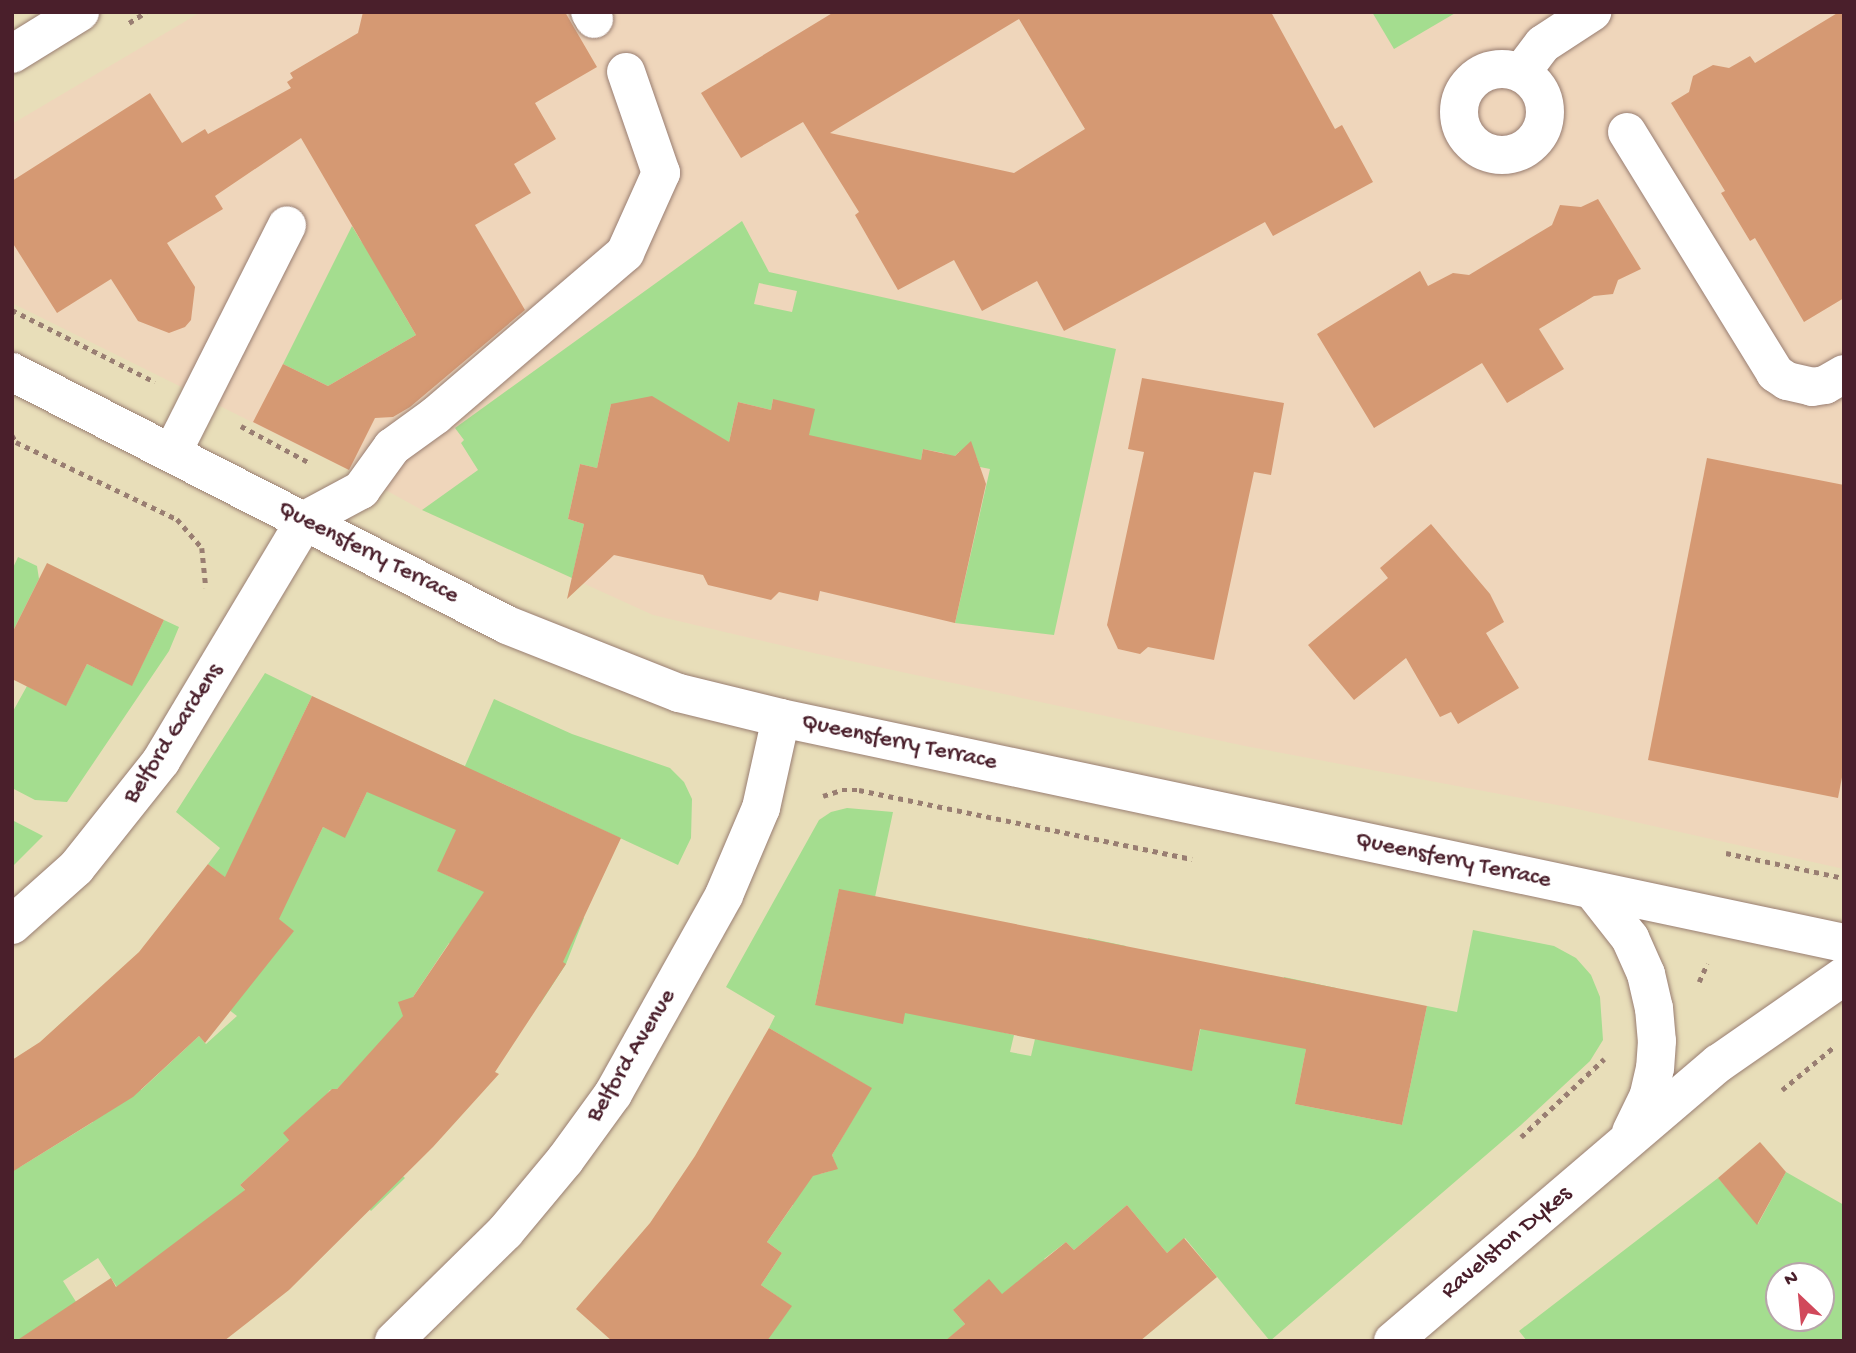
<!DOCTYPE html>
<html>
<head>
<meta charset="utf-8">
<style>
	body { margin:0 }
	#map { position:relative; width:1856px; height:1353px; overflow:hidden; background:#e8deb9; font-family:"Gochi Hand",sans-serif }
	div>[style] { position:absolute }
	.built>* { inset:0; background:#efd6bb }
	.green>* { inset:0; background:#a4dd8f }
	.building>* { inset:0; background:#d59973 }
	.path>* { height:4.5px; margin-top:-2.25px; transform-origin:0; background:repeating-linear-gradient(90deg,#997e72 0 5px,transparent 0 10px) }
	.roads { filter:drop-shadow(0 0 2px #997e72) drop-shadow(0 0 2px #997e72) }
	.minor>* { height:38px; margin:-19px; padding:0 19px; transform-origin:19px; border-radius:19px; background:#fff }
	.minor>.ring { margin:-19px; padding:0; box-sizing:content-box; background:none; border:38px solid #fff; border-radius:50% }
	.major>* { height:38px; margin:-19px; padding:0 19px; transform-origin:19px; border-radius:19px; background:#fff }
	span { translate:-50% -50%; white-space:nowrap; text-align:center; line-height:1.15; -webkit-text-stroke:5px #fff; paint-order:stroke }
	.street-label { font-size:24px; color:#4a1f2b }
	.frame { position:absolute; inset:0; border:14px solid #4a1f2b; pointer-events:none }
	.north { position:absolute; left:1765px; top:1262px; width:70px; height:70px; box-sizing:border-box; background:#fff; border:2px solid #b7a5aa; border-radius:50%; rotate:334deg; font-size:19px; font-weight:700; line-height:28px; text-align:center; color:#4a1f2b }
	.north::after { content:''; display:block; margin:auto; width:24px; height:32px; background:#d1495b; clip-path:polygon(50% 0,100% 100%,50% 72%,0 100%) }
</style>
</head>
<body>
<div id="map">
	<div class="built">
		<i style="clip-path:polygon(201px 12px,1844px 12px,1844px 869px,1573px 808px,1245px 746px,818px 654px,653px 615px,422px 510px,349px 470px,12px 303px,12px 124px)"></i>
	</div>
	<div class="green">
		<i style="clip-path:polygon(1372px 12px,1457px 12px,1394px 49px)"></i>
		<i style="clip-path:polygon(evenodd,742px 221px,769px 272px,1116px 349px,1054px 635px,955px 623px,990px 469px,980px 467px,976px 456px,959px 452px,952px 459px,943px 453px,923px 449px,921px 460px,850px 581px,773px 399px,771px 410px,738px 402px,724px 464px,611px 404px,597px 468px,580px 464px,568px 519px,584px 524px,572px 578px,422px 510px,478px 470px,461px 443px,464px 440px,455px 428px,742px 221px,759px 283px,797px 291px,792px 312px,754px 304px,759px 283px)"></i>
		<i style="clip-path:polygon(352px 226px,361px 241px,416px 288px,396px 301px,416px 335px,328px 386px,283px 364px)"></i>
		<i style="clip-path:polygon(18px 557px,37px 566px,39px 579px,12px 633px,12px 570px)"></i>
		<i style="clip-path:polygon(164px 620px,179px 627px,169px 651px,67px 802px,35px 800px,12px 788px,12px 713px,27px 686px,66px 705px,87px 664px,132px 685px)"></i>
		<i style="clip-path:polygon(265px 673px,312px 696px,241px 845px,300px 874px,323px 827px,345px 837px,367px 792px,432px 752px,465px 766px,494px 699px,572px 734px,670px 768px,684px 782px,692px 799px,691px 838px,678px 865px,497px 781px,438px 871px,471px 886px,479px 869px,584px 918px,566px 964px,540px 1004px,449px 943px,413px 997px,404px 1017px,337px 1089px,330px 1090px,322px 1100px,405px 1178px,371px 1211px,315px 1151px,289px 1140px,240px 1185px,285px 1234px,152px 1341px,98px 1258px,63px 1281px,78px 1305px,42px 1324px,37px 1337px,39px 1341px,12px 1341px,12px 1156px,20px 1167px,93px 1122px,43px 1040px,70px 1015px,141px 1090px,199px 1036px,206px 1044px,237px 1016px,184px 975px,293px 931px,208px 864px,220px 848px,176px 812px)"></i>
		<i style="clip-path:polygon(847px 808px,893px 812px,875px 897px,839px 890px,815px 1005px,906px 1009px,1014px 1035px,1010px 1052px,1031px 1056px,1035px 1039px,1067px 1044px,1088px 938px,1126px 946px,1105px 1053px,1192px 1070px,1205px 1007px,1270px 1042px,1284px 977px,1336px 988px,1317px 995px,1295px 1104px,1402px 1125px,1427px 1006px,1457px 1012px,1473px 930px,1554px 946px,1576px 958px,1591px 975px,1600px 997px,1603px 1040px,1590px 1061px,1521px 1125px,1270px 1341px,1185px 1238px,1167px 1253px,1127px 1205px,1074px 1250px,1066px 1242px,1044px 1259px,1101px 1341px,953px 1310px,965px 1324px,946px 1341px,722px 1341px,791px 1306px,761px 1285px,782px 1253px,767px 1242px,793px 1205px,703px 1144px,820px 1174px,830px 1171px,835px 1163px,832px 1155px,871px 1088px,769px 1028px,775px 1016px,726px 987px,819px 820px,831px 812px)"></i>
		<i style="clip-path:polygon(12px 820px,43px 836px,12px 867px)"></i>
		<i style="clip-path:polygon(evenodd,1786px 1172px,1844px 1205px,1844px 1341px,1527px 1341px,1519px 1331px,1718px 1178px,1758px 1224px,1786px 1172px,1779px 1276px,1821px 1276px,1821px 1318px,1779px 1318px,1779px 1276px)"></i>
	</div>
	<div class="building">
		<i style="clip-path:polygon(363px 12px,565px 12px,597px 67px,535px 103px,556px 139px,514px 164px,531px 193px,475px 225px,525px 310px,410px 407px,393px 417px,375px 418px,349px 470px,253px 422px,283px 364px,328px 386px,416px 335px,301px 138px,215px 196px,223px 209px,167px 243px,195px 287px,191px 320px,185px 327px,169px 333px,138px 321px,111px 279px,57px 313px,12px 242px,12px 181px,150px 93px,182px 143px,205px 129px,208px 134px,291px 88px,287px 82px,293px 78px,290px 73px,358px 33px)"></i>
		<i style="clip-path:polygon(evenodd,834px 12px,1271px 12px,1335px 129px,1342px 125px,1373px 182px,1273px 236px,1265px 222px,1064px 331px,1037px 281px,982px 311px,954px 260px,898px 290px,855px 215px,859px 212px,803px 122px,741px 158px,701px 93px,834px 12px,1019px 19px,1085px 129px,1014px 173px,830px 133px,1019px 19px)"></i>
		<i style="clip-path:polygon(1839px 12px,1844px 12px,1844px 298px,1804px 322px,1755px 238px,1750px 241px,1721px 193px,1725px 191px,1671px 103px,1689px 92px,1693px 76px,1713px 65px,1729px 68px,1750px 56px,1755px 63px)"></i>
		<i style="clip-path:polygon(1598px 199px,1641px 269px,1618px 280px,1613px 294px,1594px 296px,1539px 329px,1564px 369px,1507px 403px,1482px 363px,1374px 428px,1317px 334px,1420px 271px,1428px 286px,1453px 273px,1469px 275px,1552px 225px,1560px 205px,1581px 207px)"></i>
		<i style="clip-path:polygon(1142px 378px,1284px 403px,1271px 475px,1254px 472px,1214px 660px,1148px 647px,1140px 654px,1118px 649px,1107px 625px,1144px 452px,1128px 449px)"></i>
		<i style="clip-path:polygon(652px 396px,729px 442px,738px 402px,771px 410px,773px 399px,815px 409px,809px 435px,921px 460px,923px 449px,955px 456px,971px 441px,986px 484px,955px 623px,820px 591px,818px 601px,779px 592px,771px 600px,708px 585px,703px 575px,614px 555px,567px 599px,584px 524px,568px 519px,580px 464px,597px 468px,611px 404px)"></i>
		<i style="clip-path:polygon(1707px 458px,1844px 485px,1844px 767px,1838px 798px,1648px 760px)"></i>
		<i style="clip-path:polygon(1431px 524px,1490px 594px,1504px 622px,1486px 633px,1519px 688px,1458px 724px,1451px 712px,1440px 717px,1406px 658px,1354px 700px,1308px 645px,1388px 578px,1380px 568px)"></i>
		<i style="clip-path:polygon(47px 563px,164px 620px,132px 686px,87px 664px,66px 706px,12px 679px,12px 633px)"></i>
		<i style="clip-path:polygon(312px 696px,621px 838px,563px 962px,566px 964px,495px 1072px,499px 1074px,433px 1147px,289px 1290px,224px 1341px,16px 1341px,111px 1278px,116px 1287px,245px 1190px,240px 1185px,289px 1140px,283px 1133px,332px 1089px,337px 1089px,403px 1016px,398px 1002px,413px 997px,484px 892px,437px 871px,456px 830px,367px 792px,345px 838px,323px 827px,279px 919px,294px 931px,205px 1043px,199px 1036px,133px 1097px,12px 1172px,12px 1060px,40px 1042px,139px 952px,208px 864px,225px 877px)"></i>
		<i style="clip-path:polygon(839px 889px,1427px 1006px,1402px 1125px,1295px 1104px,1306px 1049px,1200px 1029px,1192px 1071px,905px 1013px,903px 1024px,815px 1005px)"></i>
		<i style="clip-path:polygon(769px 1028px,872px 1088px,832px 1155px,838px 1169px,813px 1176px,767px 1242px,782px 1253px,761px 1285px,792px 1306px,767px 1341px,612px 1341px,576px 1309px,650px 1223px,695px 1156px)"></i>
		<i style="clip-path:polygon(1760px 1142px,1786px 1172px,1757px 1225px,1718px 1178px)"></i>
		<i style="clip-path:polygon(1127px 1205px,1167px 1253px,1184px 1238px,1217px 1277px,1140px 1341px,945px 1341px,965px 1324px,953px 1310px,989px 1279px,1002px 1294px,1066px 1242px,1074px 1250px)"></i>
	</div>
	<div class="path">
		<i style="left:129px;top:23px;width:20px;rotate:-33deg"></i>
		<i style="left:12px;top:310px;width:160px;rotate:26.7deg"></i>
		<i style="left:241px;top:426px;width:78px;rotate:28.2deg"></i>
		<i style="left:12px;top:435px;width:8px;rotate:60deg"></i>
		<i style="left:16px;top:442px;width:178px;rotate:25.6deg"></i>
		<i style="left:177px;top:519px;width:38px;rotate:49deg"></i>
		<i style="left:202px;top:548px;width:40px;rotate:84.3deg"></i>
		<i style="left:823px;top:796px;width:20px;rotate:-18deg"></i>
		<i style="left:842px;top:790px;width:17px"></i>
		<i style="left:859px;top:790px;width:340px;rotate:11.7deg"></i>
		<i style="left:1726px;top:853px;width:121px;rotate:12deg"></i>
		<i style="left:1699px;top:982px;width:20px;rotate:-66deg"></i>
		<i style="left:1782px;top:1090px;width:69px;rotate:-39.7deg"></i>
		<i style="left:1521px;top:1137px;width:114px;rotate:-43.2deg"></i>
	</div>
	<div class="roads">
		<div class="minor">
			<i style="left:590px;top:12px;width:8px;rotate:60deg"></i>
			<i class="ring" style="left:1459px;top:69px;width:48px;height:48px"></i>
			<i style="left:1521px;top:73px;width:36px;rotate:-53deg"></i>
			<i style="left:1543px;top:44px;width:59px;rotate:-33.1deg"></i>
			<i style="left:1627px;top:132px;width:283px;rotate:58.4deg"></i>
			<i style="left:1775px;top:373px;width:14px;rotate:34deg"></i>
			<i style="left:1787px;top:381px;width:26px;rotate:13deg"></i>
			<i style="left:1812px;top:387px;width:13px;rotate:-9deg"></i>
			<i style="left:1825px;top:385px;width:22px;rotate:-30deg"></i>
			<i style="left:12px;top:372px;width:556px;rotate:27.07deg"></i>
			<i style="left:507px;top:625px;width:185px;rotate:21.6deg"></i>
			<i style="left:679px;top:693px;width:105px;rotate:13.8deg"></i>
			<i style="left:781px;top:718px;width:1087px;rotate:11.95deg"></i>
			<i style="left:172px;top:453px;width:255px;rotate:-63.2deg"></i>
			<i style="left:1593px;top:891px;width:60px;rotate:51.8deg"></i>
			<i style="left:1630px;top:938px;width:39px;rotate:66deg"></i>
			<i style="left:1646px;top:974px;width:35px;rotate:77deg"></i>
			<i style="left:1654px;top:1008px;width:33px;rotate:85deg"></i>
			<i style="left:1657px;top:1041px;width:27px;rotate:94deg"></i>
			<i style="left:1655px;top:1068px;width:28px;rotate:103deg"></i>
			<i style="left:1649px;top:1095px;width:41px;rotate:115.9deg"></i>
			<i style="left:12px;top:925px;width:86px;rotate:-41.7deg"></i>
			<i style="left:76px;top:868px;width:137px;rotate:-51.5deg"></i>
			<i style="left:161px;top:761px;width:281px;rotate:-59.1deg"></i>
			<i style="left:305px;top:520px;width:64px;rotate:-28.2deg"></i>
			<i style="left:361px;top:490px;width:53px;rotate:-54.2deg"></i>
			<i style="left:392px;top:447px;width:54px;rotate:-36deg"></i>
			<i style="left:436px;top:415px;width:249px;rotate:-40.6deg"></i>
			<i style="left:625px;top:253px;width:88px;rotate:-65.8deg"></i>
			<i style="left:661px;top:173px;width:107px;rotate:-109.1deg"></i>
			<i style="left:394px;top:1341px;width:156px;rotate:-44.5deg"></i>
			<i style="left:505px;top:1232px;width:94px;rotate:-50.2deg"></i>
			<i style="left:565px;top:1160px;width:82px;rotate:-54deg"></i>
			<i style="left:613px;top:1094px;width:228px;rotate:-60.8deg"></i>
			<i style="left:724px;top:895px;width:95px;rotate:-67deg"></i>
			<i style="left:761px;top:808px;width:92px;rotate:-77.5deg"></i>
			<i style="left:1393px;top:1341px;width:428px;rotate:-40.5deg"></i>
			<i style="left:1719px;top:1063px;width:152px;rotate:-34.8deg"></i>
		</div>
		<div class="major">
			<i style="left:12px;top:54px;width:80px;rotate:-31.7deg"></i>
		</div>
	</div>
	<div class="street-label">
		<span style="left:368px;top:553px;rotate:27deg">Queensferry Terrace</span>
		<span style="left:174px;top:734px;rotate:-57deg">Belford Gardens</span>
		<span style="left:899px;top:743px;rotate:12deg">Queensferry Terrace</span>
		<span style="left:1453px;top:861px;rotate:12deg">Queensferry Terrace</span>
		<span style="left:632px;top:1056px;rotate:-59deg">Belford Avenue</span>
		<span style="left:1507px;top:1243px;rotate:-40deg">Ravelston Dykes</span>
	</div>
	<div class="frame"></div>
	<div class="north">N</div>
</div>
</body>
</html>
